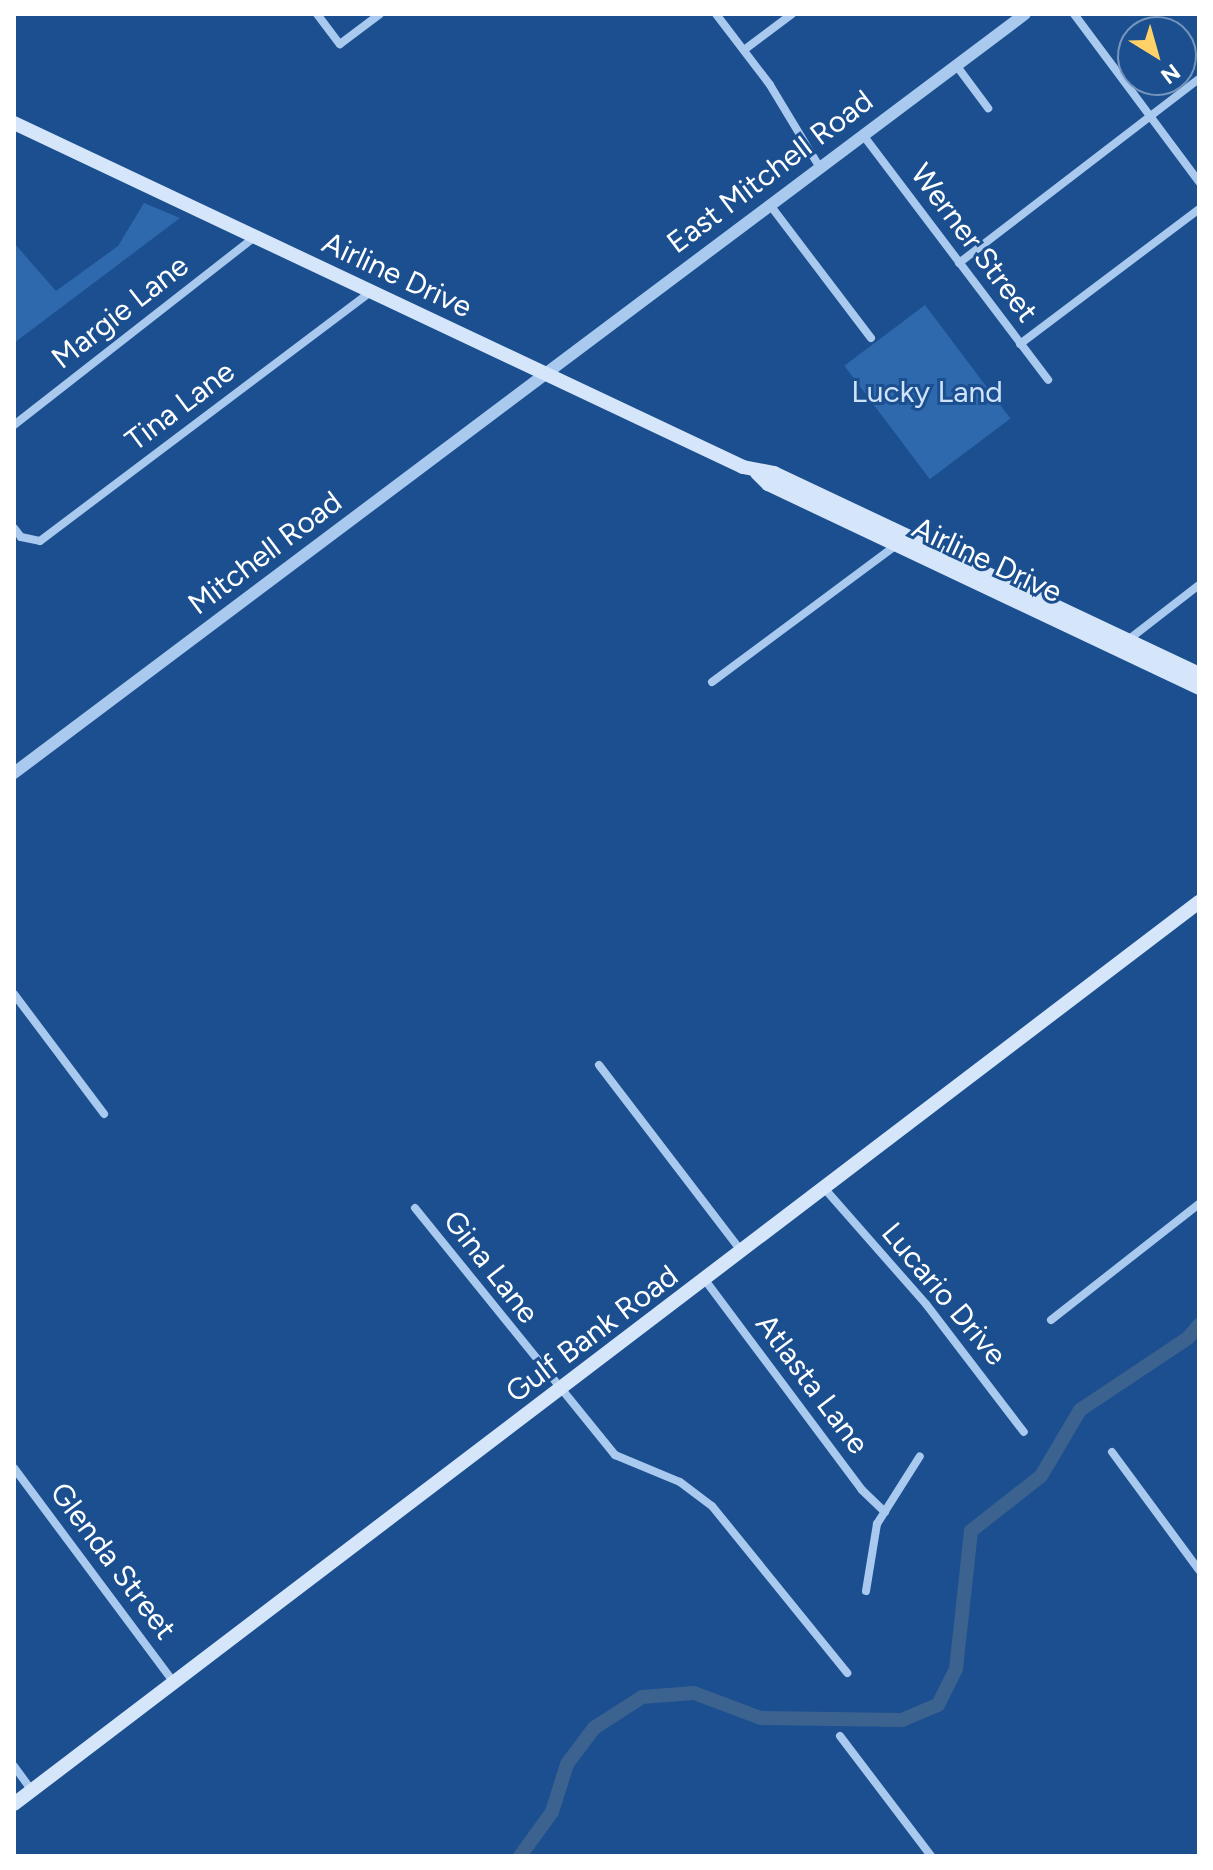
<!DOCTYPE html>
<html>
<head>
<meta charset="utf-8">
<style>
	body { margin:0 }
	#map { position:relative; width:1213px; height:1870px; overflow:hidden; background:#1b4f8f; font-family:Figtree,sans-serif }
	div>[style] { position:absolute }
	.green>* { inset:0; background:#2e69ad; transform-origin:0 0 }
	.river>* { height:14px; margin:-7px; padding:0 7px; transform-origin:7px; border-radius:7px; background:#3c6290 }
	.minor>* { height:8px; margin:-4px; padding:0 4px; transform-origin:4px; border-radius:4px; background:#a9c9ee }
	.tertiary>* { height:12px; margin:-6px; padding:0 6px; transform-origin:6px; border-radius:6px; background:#a9c9ee }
	.secondary>* { height:14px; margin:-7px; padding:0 7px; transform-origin:7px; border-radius:7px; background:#d6e6fa }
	span { translate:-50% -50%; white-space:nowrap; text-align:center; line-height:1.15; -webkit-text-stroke:6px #1b4f8f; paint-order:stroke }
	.street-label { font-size:30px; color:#fff }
	.park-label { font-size:30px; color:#cfe3fa }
	.frame { position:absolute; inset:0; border:16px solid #fff; pointer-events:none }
	.north { position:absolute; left:1117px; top:16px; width:80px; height:80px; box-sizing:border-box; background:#1b4f8f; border:2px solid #7695bc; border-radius:50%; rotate:143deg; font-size:22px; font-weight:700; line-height:32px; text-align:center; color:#fff }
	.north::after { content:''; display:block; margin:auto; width:28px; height:36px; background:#ffd166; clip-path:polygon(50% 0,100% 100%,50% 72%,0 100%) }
</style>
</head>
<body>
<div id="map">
	<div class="green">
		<i style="clip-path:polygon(144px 203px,180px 218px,14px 343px,14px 243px,56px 291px,118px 246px)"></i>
		<i style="left:925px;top:305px;width:142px;height:101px;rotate:53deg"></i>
	</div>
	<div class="river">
		<i style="left:520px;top:1856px;width:54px;rotate:-54deg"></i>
		<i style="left:552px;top:1812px;width:50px;rotate:-72.6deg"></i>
		<i style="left:567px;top:1764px;width:45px;rotate:-53.1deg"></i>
		<i style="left:594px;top:1728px;width:57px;rotate:-32.9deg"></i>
		<i style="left:642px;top:1697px;width:52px;rotate:-4.4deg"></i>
		<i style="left:694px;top:1693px;width:72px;rotate:20.5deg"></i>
		<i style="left:761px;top:1718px;width:141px;rotate:0.8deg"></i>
		<i style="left:902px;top:1720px;width:39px;rotate:-23deg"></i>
		<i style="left:938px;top:1705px;width:40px;rotate:-63.4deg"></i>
		<i style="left:956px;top:1669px;width:139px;rotate:-83.8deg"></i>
		<i style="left:971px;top:1531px;width:89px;rotate:-38.2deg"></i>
		<i style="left:1041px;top:1476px;width:77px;rotate:-59.4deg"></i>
		<i style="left:1080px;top:1410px;width:130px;rotate:-33.7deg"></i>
		<i style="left:1188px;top:1338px;width:17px;rotate:-50deg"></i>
	</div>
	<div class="minor">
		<i style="left:317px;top:14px;width:38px;rotate:53deg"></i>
		<i style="left:340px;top:44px;width:50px;rotate:-36.9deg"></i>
		<i style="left:716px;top:14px;width:89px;rotate:52.7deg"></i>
		<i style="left:770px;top:85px;width:97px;rotate:58.9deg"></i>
		<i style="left:1074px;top:14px;width:209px;rotate:53.3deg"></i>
		<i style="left:744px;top:50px;width:60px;rotate:-36.9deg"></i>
		<i style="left:956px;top:65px;width:54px;rotate:53.3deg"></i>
		<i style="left:863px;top:135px;width:307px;rotate:52.9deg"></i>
		<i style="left:770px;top:205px;width:167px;rotate:52.8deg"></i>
		<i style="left:959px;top:263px;width:302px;rotate:-37.5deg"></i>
		<i style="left:1020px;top:344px;width:224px;rotate:-37deg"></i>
		<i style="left:14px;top:425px;width:306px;rotate:-38deg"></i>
		<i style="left:14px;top:528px;width:11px;rotate:52deg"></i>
		<i style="left:21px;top:537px;width:19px;rotate:12deg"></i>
		<i style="left:40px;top:541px;width:413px;rotate:-37deg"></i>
		<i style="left:1128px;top:640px;width:90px;rotate:-37.8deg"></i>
		<i style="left:712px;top:682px;width:228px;rotate:-36.6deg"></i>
		<i style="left:14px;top:994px;width:150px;rotate:53.1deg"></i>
		<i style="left:599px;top:1065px;width:234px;rotate:52.6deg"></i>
		<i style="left:824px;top:1188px;width:154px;rotate:48.7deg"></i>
		<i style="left:926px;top:1304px;width:161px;rotate:52.6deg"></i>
		<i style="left:415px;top:1208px;width:318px;rotate:51deg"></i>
		<i style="left:615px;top:1455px;width:70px;rotate:22.6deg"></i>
		<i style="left:680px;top:1482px;width:40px;rotate:37deg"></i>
		<i style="left:712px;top:1506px;width:215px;rotate:51deg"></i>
		<i style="left:705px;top:1280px;width:262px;rotate:53.2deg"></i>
		<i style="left:862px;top:1490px;width:32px;rotate:44deg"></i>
		<i style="left:1051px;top:1320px;width:188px;rotate:-38.1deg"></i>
		<i style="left:1112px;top:1452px;width:147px;rotate:53.6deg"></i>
		<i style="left:14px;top:1468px;width:268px;rotate:53.3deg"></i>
		<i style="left:866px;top:1591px;width:68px;rotate:-80.7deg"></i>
		<i style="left:877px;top:1524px;width:80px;rotate:-57.7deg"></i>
		<i style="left:840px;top:1736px;width:151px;rotate:52.8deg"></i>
		<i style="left:14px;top:1766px;width:31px;rotate:54deg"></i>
	</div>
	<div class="tertiary">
		<i style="left:14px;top:773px;width:1264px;rotate:-36.9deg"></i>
	</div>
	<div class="secondary">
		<i style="left:14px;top:123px;width:806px;rotate:25.26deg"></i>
		<i style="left:743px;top:467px;width:32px;rotate:11deg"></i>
		<i style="left:774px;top:473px;width:470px;rotate:25.3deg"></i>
		<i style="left:757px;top:473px;width:16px;rotate:45deg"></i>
		<i style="left:768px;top:484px;width:477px;rotate:25.3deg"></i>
		<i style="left:14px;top:1804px;width:1489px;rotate:-37.28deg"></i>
	</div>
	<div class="street-label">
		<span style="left:770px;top:172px;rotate:-37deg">East Mitchell Road</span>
		<span style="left:974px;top:243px;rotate:53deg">Werner Street</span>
		<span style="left:397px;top:275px;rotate:25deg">Airline Drive</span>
		<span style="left:120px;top:312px;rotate:-38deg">Margie Lane</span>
		<span style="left:180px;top:406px;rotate:-37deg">Tina Lane</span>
		<span style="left:265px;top:553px;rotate:-37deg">Mitchell Road</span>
		<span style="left:987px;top:560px;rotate:25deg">Airline Drive</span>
		<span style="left:491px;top:1267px;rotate:52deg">Gina Lane</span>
		<span style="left:944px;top:1294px;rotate:50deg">Lucario Drive</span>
		<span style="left:592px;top:1334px;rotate:-37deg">Gulf Bank Road</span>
		<span style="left:812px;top:1384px;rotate:53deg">Atlasta Lane</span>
		<span style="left:113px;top:1561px;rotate:53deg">Glenda Street</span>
	</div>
	<div class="park-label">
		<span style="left:927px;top:392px">Lucky Land</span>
	</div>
	<div class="frame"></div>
	<div class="north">N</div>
</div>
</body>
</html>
